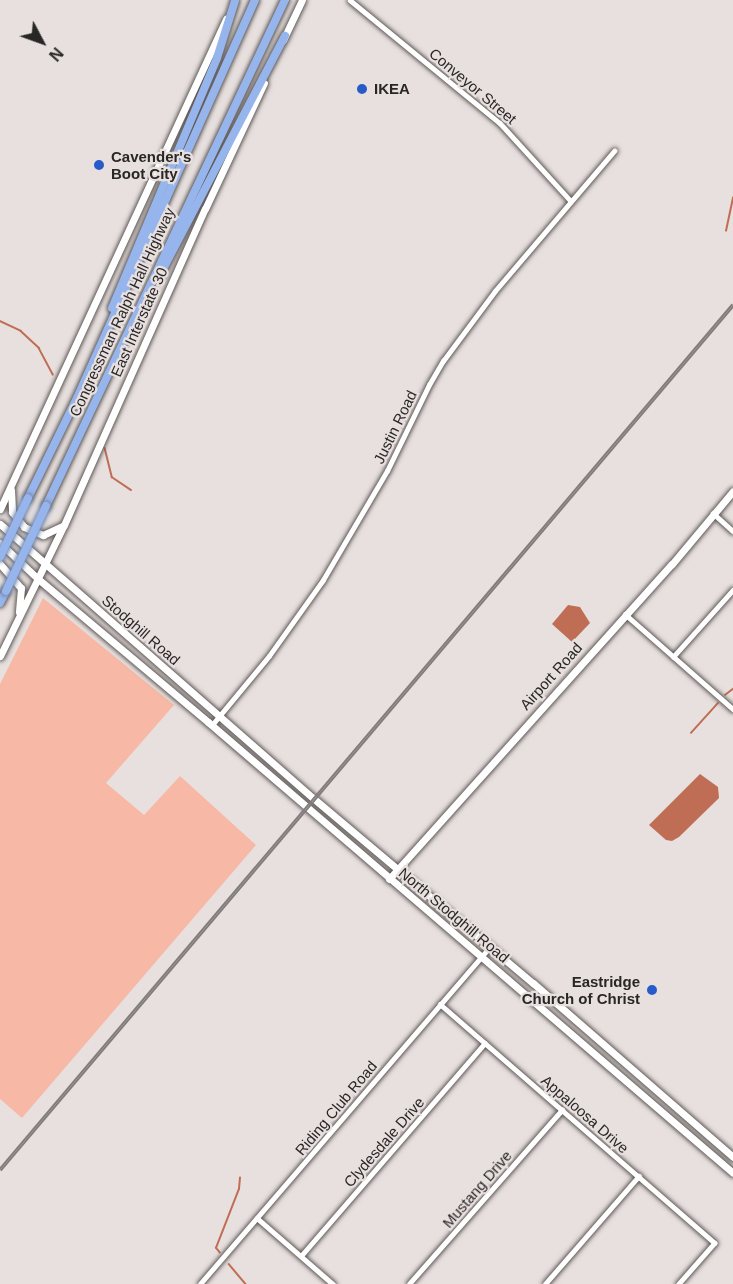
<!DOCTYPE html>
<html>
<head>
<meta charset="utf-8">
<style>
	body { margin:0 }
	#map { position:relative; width:733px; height:1284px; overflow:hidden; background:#e7e0de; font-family:Arial,sans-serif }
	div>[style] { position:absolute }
	.green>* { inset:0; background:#f7b9a6 }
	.water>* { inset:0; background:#bf6e55 }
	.stream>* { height:1.5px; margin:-0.75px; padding:0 0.75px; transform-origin:0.75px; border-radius:0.75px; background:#bf6e55 }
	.roads { filter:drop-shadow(0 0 2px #5e5856) drop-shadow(0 0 2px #5e5856) }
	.street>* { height:4.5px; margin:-2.25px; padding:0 2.25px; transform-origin:2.25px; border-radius:2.25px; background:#fff }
	.secondary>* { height:7px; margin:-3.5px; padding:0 3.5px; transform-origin:3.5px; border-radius:3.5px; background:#fff }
	.highway>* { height:8px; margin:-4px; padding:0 4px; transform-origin:4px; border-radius:4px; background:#97b5ed }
	.rail>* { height:4px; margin-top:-2px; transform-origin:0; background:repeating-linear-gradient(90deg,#e7e0de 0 4.5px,#827d7c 0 9px); box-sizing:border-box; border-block:2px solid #827d7c }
	.bridges { filter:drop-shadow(0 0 2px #7083a7) drop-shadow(0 0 2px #7083a7) }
	.highway-bridge>* { height:8px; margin:-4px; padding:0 4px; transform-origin:4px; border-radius:4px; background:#97b5ed }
	.dots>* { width:16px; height:16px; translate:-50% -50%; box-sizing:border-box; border:3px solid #e7e0de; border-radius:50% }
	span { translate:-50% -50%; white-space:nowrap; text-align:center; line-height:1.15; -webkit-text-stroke:4.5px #e7e0de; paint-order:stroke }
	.street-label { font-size:15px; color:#292626 }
	.poi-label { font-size:15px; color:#292626; font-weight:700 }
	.left { translate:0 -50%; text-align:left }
	.right { translate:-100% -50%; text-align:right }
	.north { position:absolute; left:12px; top:12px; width:60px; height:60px; -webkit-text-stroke:4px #e7e0de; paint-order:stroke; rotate:131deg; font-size:16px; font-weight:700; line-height:24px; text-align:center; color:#292626 }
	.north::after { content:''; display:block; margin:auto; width:21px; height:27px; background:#292626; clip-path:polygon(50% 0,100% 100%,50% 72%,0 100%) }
</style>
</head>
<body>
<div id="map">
	<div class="green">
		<i style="clip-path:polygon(43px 598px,174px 705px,106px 783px,144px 815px,180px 776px,256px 845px,22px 1118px,0 1099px,0 684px)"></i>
	</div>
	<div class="water">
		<i style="clip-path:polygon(568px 605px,580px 607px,590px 623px,572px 642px,552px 624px)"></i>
		<i style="clip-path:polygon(700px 774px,718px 787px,719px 798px,679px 837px,672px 841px,666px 840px,649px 825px)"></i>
	</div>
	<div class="stream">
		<i style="left:726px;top:231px;width:34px;rotate:-78deg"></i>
		<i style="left:0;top:321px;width:23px;rotate:25deg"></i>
		<i style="left:21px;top:331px;width:25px;rotate:43deg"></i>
		<i style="left:39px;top:348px;width:30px;rotate:62deg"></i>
		<i style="left:105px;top:448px;width:30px;rotate:76deg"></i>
		<i style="left:112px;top:477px;width:23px;rotate:34deg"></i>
		<i style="left:725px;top:695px;width:10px;rotate:-37deg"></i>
		<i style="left:691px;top:733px;width:40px;rotate:-48deg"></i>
		<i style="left:220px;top:1253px;width:6px;rotate:-129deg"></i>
		<i style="left:216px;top:1248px;width:63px;rotate:-68.7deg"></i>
		<i style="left:239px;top:1189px;width:11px;rotate:-85deg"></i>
		<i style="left:229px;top:1264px;width:26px;rotate:50deg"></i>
	</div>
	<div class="roads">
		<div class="street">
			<i style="left:350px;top:0;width:194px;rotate:39.4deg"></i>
			<i style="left:500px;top:123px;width:105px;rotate:47.7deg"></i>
			<i style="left:713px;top:513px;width:27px;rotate:42deg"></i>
			<i style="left:625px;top:614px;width:144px;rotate:41.3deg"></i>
			<i style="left:673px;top:657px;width:90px;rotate:-48.2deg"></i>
			<i style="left:212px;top:725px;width:89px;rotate:-50.4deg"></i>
			<i style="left:269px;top:656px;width:93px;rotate:-54.6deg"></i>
			<i style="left:323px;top:580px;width:126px;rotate:-59.6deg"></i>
			<i style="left:387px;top:471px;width:96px;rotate:-64deg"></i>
			<i style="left:429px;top:385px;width:28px;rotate:-60deg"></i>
			<i style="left:443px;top:361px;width:87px;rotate:-53.4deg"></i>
			<i style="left:495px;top:291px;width:184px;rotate:-49.6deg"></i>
			<i style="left:440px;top:1004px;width:364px;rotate:41deg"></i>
			<i style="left:715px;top:1243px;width:55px;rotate:131.3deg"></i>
			<i style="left:257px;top:1218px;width:101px;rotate:41deg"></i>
			<i style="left:301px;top:1256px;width:281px;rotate:-49.2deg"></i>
			<i style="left:200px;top:1284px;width:445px;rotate:-49.3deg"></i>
			<i style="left:409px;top:1284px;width:232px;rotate:-48.7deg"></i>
			<i style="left:545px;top:1284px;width:143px;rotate:-49deg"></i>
		</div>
		<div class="secondary">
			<i style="left:283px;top:40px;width:44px;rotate:-64.6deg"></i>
			<i style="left:11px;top:490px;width:22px;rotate:87deg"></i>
			<i style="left:12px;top:512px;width:19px;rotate:51deg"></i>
			<i style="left:24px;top:527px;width:21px;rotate:23deg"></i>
			<i style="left:43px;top:535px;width:21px;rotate:-25deg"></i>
			<i style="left:0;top:509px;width:540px;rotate:-65.24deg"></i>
			<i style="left:0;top:524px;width:416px;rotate:41.2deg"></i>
			<i style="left:313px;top:798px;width:287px;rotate:40.1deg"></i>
			<i style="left:533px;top:983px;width:265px;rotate:41deg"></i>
			<i style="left:0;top:543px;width:51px;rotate:43.4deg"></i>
			<i style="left:37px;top:578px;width:224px;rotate:40.1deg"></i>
			<i style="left:208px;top:722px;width:692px;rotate:40.66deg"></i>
			<i style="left:0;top:564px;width:32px;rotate:49deg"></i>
			<i style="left:21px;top:588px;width:24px;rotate:95deg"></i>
			<i style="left:0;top:656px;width:146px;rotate:-64deg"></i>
			<i style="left:64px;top:525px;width:346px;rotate:-66deg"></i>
			<i style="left:205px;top:209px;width:139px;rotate:-64.9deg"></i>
			<i style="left:389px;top:879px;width:423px;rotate:-48.1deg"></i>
			<i style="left:672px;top:564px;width:95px;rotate:-50.1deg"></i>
		</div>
		<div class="highway">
			<i style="left:160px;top:275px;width:270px;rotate:-62.4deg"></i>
			<i style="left:112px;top:308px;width:271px;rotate:-67.2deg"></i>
			<i style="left:217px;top:58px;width:60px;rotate:-72.5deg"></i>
			<i style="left:28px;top:498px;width:111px;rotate:-63.9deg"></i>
			<i style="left:77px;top:398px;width:436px;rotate:-65.9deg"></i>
			<i style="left:46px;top:506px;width:560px;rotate:-64.72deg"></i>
			<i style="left:0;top:603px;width:13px;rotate:-63deg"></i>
		</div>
	</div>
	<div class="rail">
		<i style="left:0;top:1170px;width:1134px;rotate:-49.72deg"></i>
	</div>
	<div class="bridges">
		<div class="highway-bridge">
			<i style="left:0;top:557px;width:65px;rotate:-64.6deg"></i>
			<i style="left:6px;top:591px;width:94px;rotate:-64.8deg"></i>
		</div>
	</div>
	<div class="dots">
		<i style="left:362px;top:89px;background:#285bc9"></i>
		<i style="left:99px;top:165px;background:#285bc9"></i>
		<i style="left:652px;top:990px;background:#285bc9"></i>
	</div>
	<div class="street-label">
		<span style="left:473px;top:86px;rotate:40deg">Conveyor Street</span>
		<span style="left:122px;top:312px;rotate:-65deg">Congressman Ralph Hall Highway</span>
		<span style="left:139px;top:322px;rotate:-66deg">East Interstate 30</span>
		<span style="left:395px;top:427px;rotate:-64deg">Justin Road</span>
		<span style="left:141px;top:630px;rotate:41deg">Stodghill Road</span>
		<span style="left:551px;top:676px;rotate:-48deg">Airport Road</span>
		<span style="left:454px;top:915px;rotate:40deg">North Stodghill Road</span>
		<span style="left:336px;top:1108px;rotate:-50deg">Riding Club Road</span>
		<span style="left:585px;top:1114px;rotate:41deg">Appaloosa Drive</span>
		<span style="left:384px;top:1142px;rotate:-49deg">Clydesdale Drive</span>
		<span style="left:477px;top:1189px;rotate:-49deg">Mustang Drive</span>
	</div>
	<div class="poi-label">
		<span class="left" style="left:374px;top:89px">IKEA</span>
		<span class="left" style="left:111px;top:165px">Cavender's<br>Boot City</span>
		<span class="right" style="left:640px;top:990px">Eastridge<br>Church of Christ</span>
	</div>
	<div class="north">N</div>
</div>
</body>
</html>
